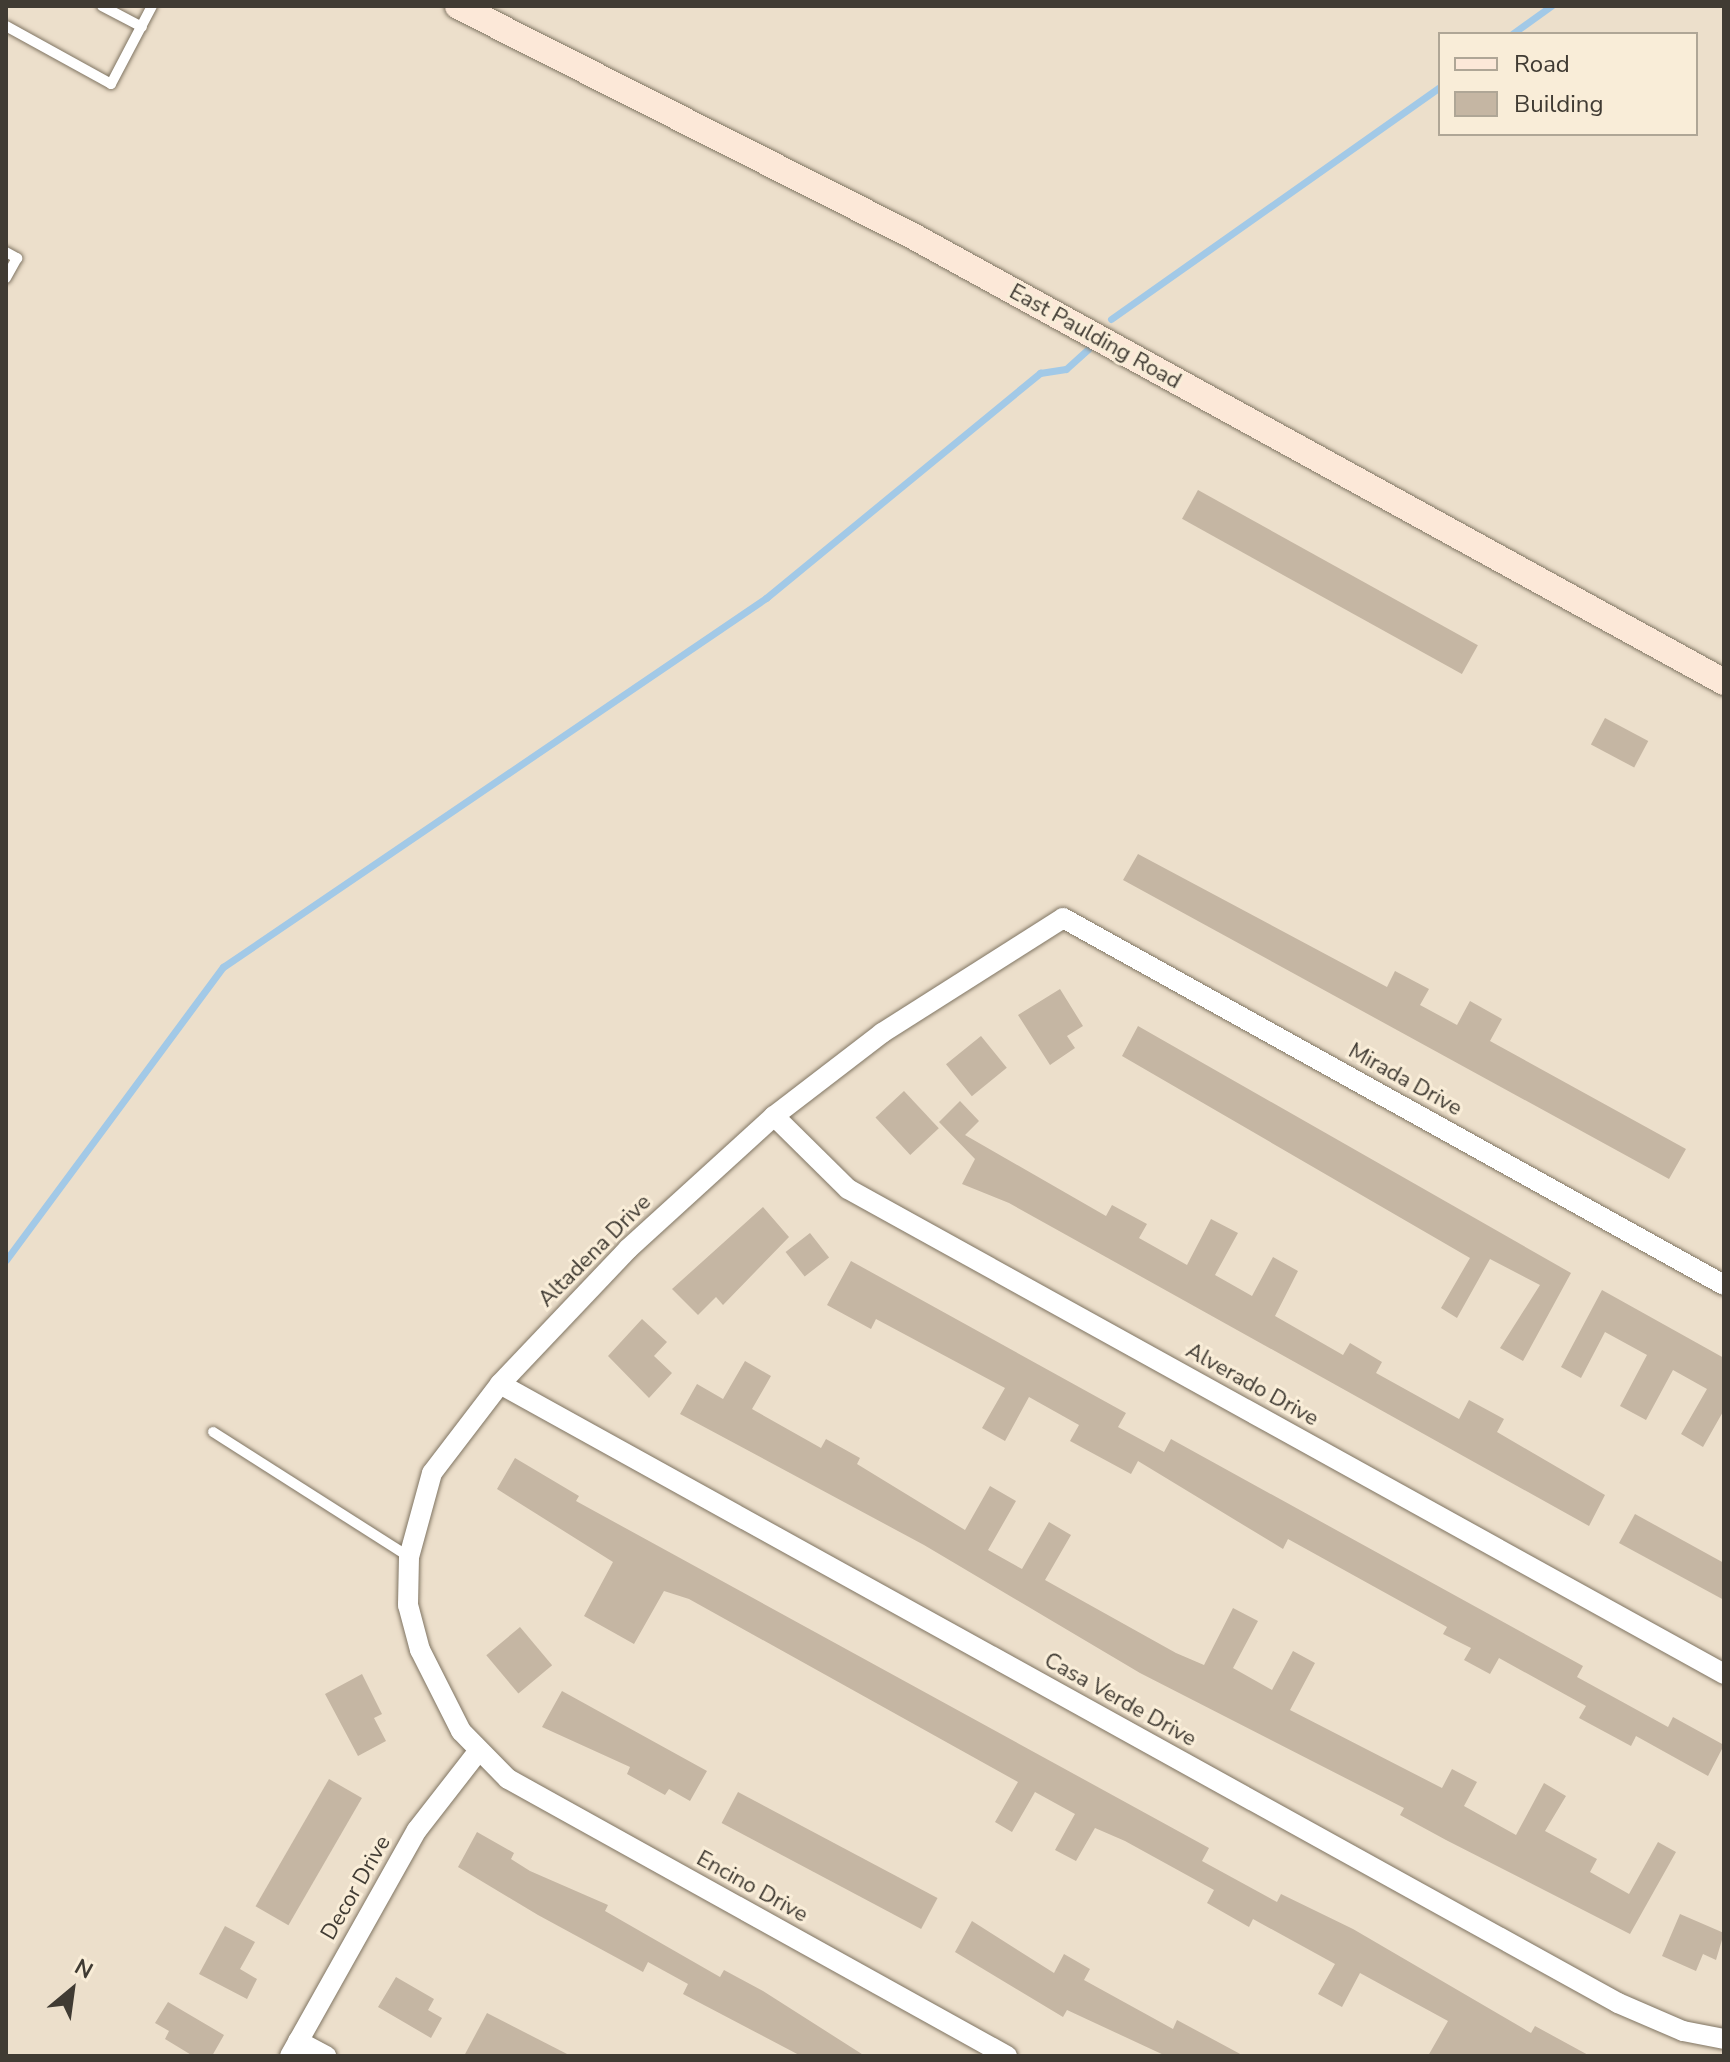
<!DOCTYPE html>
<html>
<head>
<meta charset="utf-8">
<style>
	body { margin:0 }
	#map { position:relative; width:1730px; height:2062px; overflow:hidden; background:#ecdfcb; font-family:"Nunito Sans",sans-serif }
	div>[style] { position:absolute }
	.stream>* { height:7px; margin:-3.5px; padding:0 3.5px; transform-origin:3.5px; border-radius:3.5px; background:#a2c9e7 }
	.building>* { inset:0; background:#c5b6a3; transform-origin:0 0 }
	.roads { filter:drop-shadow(0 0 2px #807563) drop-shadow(0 0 2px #807563) }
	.service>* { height:10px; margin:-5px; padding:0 5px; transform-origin:5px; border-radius:5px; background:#fff }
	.minor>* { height:20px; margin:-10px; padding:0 10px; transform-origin:10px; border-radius:10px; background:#fff }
	.secondary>* { height:26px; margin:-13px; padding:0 13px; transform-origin:13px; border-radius:13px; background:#fce8d8 }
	span { translate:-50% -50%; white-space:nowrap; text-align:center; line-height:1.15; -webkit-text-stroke:6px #f9edd8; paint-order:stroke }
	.street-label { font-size:22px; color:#403b33 }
	.frame { position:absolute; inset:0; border:8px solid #403b33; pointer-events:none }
	.legend { position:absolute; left:1438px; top:32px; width:260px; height:104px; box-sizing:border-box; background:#f9edd8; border:2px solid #afa696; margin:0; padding:10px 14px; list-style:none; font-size:24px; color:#403b33 }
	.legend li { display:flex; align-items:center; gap:16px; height:40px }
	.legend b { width:40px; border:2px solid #afa696 }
	.north { position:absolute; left:32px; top:1950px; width:80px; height:80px; -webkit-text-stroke:6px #f9edd8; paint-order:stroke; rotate:29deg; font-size:22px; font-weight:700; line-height:32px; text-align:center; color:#403b33 }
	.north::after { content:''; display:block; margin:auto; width:28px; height:36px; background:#403b33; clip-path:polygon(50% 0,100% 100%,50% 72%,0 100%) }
</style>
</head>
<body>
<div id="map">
	<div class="stream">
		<i style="left:1512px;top:34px;width:48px;rotate:-35.7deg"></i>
		<i style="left:1111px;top:319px;width:403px;rotate:-35.2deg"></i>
		<i style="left:6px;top:1260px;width:365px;rotate:-53.5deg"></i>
		<i style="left:223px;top:967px;width:657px;rotate:-34.2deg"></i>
		<i style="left:766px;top:598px;width:355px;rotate:-39.4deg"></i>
		<i style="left:1040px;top:373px;width:26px;rotate:-9deg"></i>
		<i style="left:1066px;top:369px;width:30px;rotate:-42deg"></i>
	</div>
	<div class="building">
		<i style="left:1198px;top:490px;width:320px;height:33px;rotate:29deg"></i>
		<i style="left:1605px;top:718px;width:49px;height:30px;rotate:28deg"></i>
		<i style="clip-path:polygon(1138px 854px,1387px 987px,1395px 971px,1429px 989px,1420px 1005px,1457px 1025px,1470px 1001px,1502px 1019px,1490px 1041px,1686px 1149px,1669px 1179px,1123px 880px)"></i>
		<i style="clip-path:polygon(1060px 989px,1083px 1026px,1067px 1036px,1075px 1048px,1050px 1065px,1018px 1015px)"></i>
		<i style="clip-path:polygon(1138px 1026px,1571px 1273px,1523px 1361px,1500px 1348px,1540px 1285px,1490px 1259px,1457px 1318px,1441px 1308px,1470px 1258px,1122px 1056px)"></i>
		<i style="left:981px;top:1036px;width:41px;height:45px;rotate:51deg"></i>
		<i style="left:904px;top:1091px;width:51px;height:39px;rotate:47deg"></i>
		<i style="clip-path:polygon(960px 1101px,979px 1121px,965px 1135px,1106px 1216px,1112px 1205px,1147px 1224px,1139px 1238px,1187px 1265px,1211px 1219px,1238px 1233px,1215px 1275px,1252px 1296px,1273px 1257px,1298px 1271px,1275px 1316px,1343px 1355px,1350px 1343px,1382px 1362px,1376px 1373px,1459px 1419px,1469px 1400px,1504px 1419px,1497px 1432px,1605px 1495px,1589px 1526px,1009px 1203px,962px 1184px,975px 1159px,939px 1122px)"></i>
		<i style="clip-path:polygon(763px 1207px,789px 1237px,723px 1305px,716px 1297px,698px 1315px,672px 1289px)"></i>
		<i style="left:810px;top:1233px;width:31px;height:31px;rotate:52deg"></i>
		<i style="clip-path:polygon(851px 1261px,1126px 1413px,1118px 1427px,1164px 1452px,1171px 1439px,1583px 1666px,1577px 1677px,1668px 1727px,1673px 1717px,1724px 1745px,1708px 1776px,1636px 1736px,1631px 1746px,1579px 1718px,1586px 1706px,1499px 1658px,1490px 1674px,1464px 1660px,1471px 1648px,1443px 1634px,1447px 1627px,1288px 1539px,1283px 1549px,1138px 1461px,1131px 1474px,1070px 1441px,1079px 1425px,1029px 1397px,1005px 1441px,982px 1428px,1005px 1388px,876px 1319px,871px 1329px,827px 1305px)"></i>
		<i style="clip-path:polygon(1602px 1290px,1724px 1358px,1724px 1410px,1703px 1447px,1681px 1434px,1707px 1389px,1673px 1370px,1646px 1420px,1620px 1406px,1647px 1355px,1605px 1332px,1581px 1378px,1561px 1367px)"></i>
		<i style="clip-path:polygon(642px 1319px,667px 1342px,654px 1356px,672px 1373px,649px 1398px,608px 1356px)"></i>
		<i style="clip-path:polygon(745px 1361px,771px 1376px,752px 1409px,821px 1448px,826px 1439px,860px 1458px,857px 1464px,965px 1530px,990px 1486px,1016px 1501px,988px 1550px,1022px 1569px,1049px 1522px,1071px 1535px,1045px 1580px,1176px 1653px,1204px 1665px,1233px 1608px,1258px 1621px,1233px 1668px,1272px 1690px,1293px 1651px,1315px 1663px,1290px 1710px,1442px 1788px,1452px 1769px,1477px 1782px,1464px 1806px,1516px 1835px,1544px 1783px,1566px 1796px,1545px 1831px,1597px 1859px,1590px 1872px,1629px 1894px,1658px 1842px,1676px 1852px,1630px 1934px,1446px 1840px,1400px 1815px,1404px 1808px,1140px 1673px,924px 1545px,680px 1414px,697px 1384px,723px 1399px)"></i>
		<i style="clip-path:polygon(515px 1458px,579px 1496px,576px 1501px,1209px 1848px,1202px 1861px,1277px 1902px,1281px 1894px,1353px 1929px,1531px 2033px,1535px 2026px,1590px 2056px,1428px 2056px,1448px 2021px,1360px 1973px,1342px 2007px,1318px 1994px,1335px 1964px,1253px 1919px,1249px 1927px,1207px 1903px,1214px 1890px,1125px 1841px,1095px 1828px,1076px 1861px,1055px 1850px,1075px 1814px,1035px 1792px,1012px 1832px,995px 1822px,1018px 1782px,689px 1599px,664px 1591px,634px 1644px,584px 1616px,613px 1562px,497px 1489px)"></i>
		<i style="clip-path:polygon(1635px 1514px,1724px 1563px,1724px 1600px,1619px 1543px)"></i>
		<i style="left:520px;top:1627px;width:50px;height:44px;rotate:50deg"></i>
		<i style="clip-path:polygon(362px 1674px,382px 1714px,374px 1718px,386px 1741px,358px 1756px,325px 1694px)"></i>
		<i style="clip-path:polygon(562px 1691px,707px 1771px,690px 1801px,669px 1789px,665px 1795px,627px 1774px,630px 1767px,542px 1727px)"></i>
		<i style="left:329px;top:1779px;width:38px;height:147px;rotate:30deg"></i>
		<i style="left:738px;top:1792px;width:226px;height:35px;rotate:28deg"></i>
		<i style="clip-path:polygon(477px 1832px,514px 1853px,511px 1859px,530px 1871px,608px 1905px,605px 1911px,720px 1977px,724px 1970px,763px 1991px,865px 2056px,801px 2056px,683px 1994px,688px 1984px,648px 1962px,643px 1972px,538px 1915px,458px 1867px)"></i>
		<i style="clip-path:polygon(1680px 1914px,1724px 1933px,1716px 1960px,1703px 1954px,1696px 1971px,1662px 1956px)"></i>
		<i style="clip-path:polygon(972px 1921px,1054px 1973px,1064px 1954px,1090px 1969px,1084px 1980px,1173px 2029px,1177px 2020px,1244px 2056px,1166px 2056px,1067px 2010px,1063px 2017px,955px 1952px)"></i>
		<i style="clip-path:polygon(225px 1926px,255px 1942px,240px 1969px,257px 1979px,247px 1999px,199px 1974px)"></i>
		<i style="clip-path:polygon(396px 1977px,434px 1999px,428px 2010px,442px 2018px,431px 2038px,378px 2007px)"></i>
		<i style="clip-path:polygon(168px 2002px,224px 2035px,212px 2056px,193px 2056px,165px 2039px,169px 2031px,155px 2023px)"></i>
		<i style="clip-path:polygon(487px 2013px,571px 2056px,464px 2056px)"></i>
	</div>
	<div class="roads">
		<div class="service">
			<i style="left:102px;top:6px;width:45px;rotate:27.7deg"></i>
			<i style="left:6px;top:26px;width:120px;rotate:28.9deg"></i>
			<i style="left:111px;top:84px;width:88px;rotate:-62.3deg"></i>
			<i style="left:6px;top:252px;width:13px;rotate:29deg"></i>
			<i style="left:17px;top:258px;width:23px;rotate:119deg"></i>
			<i style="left:213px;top:1432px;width:232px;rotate:32.5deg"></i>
		</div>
		<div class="minor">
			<i style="left:774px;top:1116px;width:104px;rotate:44.6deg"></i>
			<i style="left:848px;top:1189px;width:1001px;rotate:28.97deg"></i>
			<i style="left:500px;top:1384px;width:1278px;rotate:28.97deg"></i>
			<i style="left:1618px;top:2003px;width:71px;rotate:23.3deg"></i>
			<i style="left:1683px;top:2031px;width:42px;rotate:11deg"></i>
			<i style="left:298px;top:2041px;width:32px;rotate:28deg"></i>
			<i style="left:290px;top:2056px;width:259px;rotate:-60.7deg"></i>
			<i style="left:417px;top:1830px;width:98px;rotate:-52.1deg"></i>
			<i style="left:1007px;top:2056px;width:571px;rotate:-150.96deg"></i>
			<i style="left:508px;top:1779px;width:67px;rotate:-134.4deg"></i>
			<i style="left:461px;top:1731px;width:91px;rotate:-116.8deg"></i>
			<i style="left:420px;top:1650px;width:47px;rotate:-104.9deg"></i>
			<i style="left:408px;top:1605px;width:48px;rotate:-88.8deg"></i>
			<i style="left:409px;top:1557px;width:87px;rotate:-74.7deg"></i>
			<i style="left:432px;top:1473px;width:112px;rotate:-52.6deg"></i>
			<i style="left:500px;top:1384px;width:186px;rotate:-46.5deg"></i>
			<i style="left:628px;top:1249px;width:197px;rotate:-42.3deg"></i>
			<i style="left:774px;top:1116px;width:136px;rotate:-37.5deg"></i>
			<i style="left:882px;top:1033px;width:214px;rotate:-32.4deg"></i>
			<i style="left:1063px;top:918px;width:756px;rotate:29.04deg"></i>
		</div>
		<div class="secondary">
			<i style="left:458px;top:6px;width:508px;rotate:26.82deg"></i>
			<i style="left:911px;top:235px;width:928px;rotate:28.8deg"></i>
		</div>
	</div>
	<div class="street-label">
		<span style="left:1095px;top:337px;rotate:29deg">East Paulding Road</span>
		<span style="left:1405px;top:1080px;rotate:29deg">Mirada Drive</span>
		<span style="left:595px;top:1251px;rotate:-45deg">Altadena Drive</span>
		<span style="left:1252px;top:1385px;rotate:29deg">Alverado Drive</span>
		<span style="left:1120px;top:1700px;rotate:29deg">Casa Verde Drive</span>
		<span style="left:752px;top:1887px;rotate:29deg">Encino Drive</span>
		<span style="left:356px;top:1888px;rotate:-60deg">Decor Drive</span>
	</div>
	<div class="frame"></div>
	<ul class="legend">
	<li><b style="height:10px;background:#fce8d8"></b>Road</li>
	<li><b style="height:22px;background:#c5b6a3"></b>Building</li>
	</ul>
	<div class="north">N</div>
</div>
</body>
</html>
